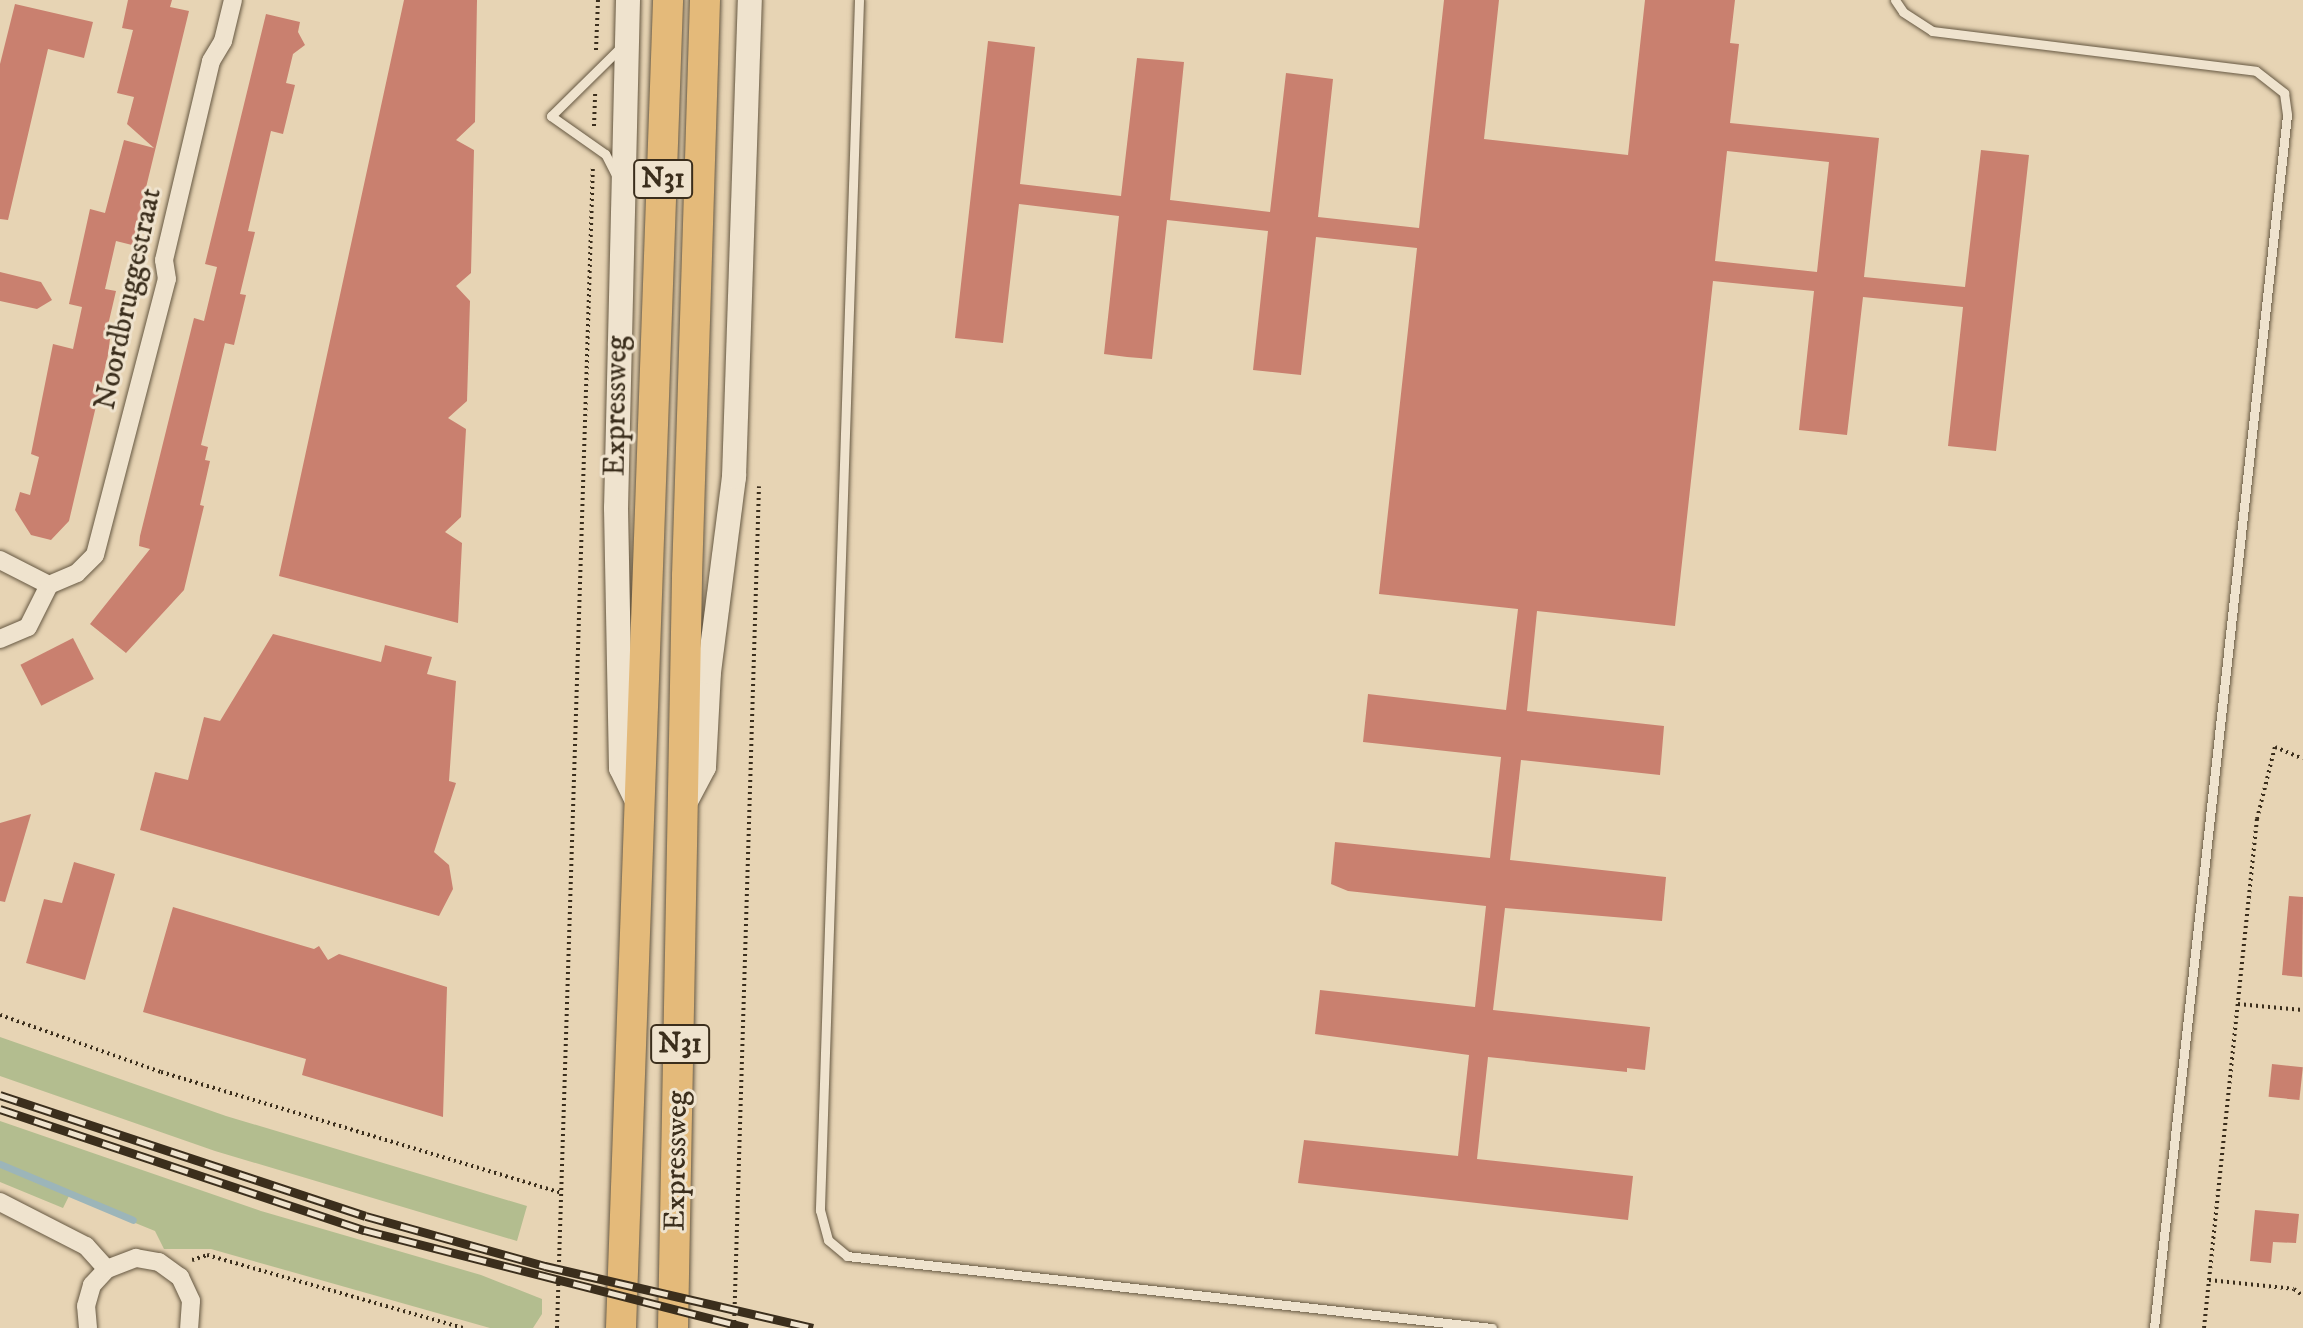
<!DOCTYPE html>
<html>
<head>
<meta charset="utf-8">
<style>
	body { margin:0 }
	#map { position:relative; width:2303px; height:1328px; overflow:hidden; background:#e7d4b4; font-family:"IM FELL DW Pica",serif }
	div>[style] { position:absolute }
	.green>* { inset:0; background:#b3bd8f }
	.stream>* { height:7px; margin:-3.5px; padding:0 3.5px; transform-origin:3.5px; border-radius:3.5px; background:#9cb5b9 }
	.building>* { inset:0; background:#c9806f; transform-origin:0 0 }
	.path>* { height:4px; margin-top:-2px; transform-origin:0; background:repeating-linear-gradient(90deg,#3b2e1c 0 2px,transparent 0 6px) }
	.roads { filter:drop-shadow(0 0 2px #665842) drop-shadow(0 0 2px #665842) }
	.service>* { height:9px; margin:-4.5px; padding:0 4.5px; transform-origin:4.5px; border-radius:4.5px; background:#efe3ce }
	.minor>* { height:18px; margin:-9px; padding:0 9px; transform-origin:9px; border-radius:9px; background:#efe3ce }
	.tertiary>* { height:24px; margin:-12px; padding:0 12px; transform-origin:12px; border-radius:12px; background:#efe3ce }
	.trunk>* { height:30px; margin:-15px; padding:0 15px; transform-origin:15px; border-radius:15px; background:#e4ba7a }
	.rail>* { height:9px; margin-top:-4.5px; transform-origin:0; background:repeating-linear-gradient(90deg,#efe3ce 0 18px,#3b2e1c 0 36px); box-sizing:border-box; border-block:2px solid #3b2e1c }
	span { translate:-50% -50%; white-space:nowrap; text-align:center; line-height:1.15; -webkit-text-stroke:6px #efe3ce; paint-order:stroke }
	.shield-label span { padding:2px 6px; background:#efe3ce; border:2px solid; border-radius:6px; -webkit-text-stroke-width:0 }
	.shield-label { font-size:28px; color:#3b2e1c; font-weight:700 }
	.street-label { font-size:30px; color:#3b2e1c }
</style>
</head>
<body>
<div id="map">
	<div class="green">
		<i style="clip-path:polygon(0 1037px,226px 1116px,527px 1206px,517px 1241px,215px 1151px,0 1076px)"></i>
		<i style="clip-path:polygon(0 1121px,261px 1211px,481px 1275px,542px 1299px,542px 1314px,533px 1328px,490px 1328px,211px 1249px,164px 1249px,155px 1231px,69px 1196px,63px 1208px,0 1182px)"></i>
	</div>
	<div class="stream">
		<i style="left:0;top:1164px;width:144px;rotate:22.8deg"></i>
	</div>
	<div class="building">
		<i style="clip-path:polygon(128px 0,172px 0,170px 7px,189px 11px,132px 245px,116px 241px,105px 289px,116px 291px,105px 338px,110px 339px,108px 355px,69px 521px,51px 540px,31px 535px,15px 510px,20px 492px,30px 495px,39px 457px,31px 454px,53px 344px,73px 349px,82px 307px,69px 304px,90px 209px,105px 213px,124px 140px,154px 148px,127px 124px,134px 97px,117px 93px,133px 30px,122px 28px)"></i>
		<i style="clip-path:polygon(404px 0,477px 0,475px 122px,456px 140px,474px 150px,471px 273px,456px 286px,470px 301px,467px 401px,448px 418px,466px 429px,461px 517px,445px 532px,462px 543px,458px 623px,279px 576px)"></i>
		<i style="clip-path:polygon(evenodd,1444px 0,1499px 0,1484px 139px,1628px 155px,1645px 0,1735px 0,1730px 43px,1739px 44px,1730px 123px,1879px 138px,1864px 277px,1965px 287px,1981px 150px,2029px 155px,1996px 451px,1948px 446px,1963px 307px,1863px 297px,1847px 435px,1799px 430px,1814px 291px,1713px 281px,1675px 626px,1537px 611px,1527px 711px,1664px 726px,1660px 775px,1521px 760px,1510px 860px,1666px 877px,1662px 921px,1505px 908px,1493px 1010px,1650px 1027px,1645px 1070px,1627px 1068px,1627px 1072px,1488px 1057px,1477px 1159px,1633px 1176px,1628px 1220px,1298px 1183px,1304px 1140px,1458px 1156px,1469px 1055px,1315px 1034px,1320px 990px,1475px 1007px,1486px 906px,1348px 891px,1331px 884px,1335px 842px,1490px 858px,1501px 757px,1363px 742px,1368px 694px,1506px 710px,1518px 609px,1379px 594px,1417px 248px,1316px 237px,1301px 375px,1253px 370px,1268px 231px,1167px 220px,1152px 359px,1127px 357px,1104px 354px,1119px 216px,1019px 204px,1003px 343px,955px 338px,988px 41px,1035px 47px,1020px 184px,1121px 196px,1137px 58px,1184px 62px,1170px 200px,1270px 212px,1286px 73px,1333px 79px,1318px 217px,1419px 228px,1444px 0,1727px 151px,1829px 162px,1817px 272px,1715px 261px,1727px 151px)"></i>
		<i style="clip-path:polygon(15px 4px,93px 22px,84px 58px,48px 49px,8px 220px,0 219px,0 64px)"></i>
		<i style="clip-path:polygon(266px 14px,300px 22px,298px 32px,305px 45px,293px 54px,286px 83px,295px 85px,283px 134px,271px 131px,248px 231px,255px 232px,240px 294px,246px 295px,234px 345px,225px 343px,201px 445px,208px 447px,205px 460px,210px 461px,200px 505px,204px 506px,184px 590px,126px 653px,90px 624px,150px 549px,139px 546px,140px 536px,194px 318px,204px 321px,217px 267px,205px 264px)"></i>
		<i style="clip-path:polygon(0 272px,41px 282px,52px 300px,37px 309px,0 301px)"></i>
		<i style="clip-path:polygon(273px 634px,381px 662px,385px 645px,432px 657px,427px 674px,456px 681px,449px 781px,456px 783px,434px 852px,449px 865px,453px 889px,439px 916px,140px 830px,155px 772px,188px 780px,204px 717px,220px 721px)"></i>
		<i style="left:73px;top:638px;width:46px;height:59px;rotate:63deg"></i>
		<i style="clip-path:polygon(31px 814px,5px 902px,0 901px,0 823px)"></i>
		<i style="clip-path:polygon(74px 862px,115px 874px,85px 980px,26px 963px,44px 899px,62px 903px)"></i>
		<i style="clip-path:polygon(2289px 896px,2303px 897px,2302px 977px,2282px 975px)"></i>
		<i style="clip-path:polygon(173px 907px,314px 949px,319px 946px,328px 960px,339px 954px,447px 987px,443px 1117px,302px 1075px,306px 1059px,143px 1012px)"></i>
		<i style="left:2272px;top:1064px;width:31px;height:33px;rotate:6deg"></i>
		<i style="clip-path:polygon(2255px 1210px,2299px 1214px,2296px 1243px,2273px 1242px,2271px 1263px,2250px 1261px)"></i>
	</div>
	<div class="path">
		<i style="left:596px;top:50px;width:50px;rotate:-87.7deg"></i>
		<i style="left:594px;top:126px;width:32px;rotate:-88deg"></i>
		<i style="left:2238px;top:1004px;width:65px;rotate:5.3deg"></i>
		<i style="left:0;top:1015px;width:171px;rotate:19.5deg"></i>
		<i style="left:161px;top:1072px;width:419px;rotate:16.8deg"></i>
		<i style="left:192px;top:1260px;width:16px;rotate:-18deg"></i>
		<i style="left:207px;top:1255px;width:266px;rotate:15.9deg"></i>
		<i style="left:2209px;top:1280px;width:85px;rotate:6deg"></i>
		<i style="left:2294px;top:1289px;width:11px;rotate:38deg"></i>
		<i style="left:557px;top:1328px;width:1163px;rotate:-88.23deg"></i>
		<i style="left:734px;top:1328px;width:842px;rotate:-88.3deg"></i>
		<i style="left:2204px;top:1328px;width:512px;rotate:-84.06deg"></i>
		<i style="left:2257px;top:819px;width:74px;rotate:-76deg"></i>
		<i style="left:2275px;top:747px;width:30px;rotate:23deg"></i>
	</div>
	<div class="roads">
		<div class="service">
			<i style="left:859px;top:0;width:1211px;rotate:91.85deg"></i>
			<i style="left:820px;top:1210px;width:31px;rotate:75deg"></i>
			<i style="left:828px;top:1240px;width:25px;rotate:40deg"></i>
			<i style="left:847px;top:1256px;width:649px;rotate:6.37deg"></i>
			<i style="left:1895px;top:0;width:14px;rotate:56deg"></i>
			<i style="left:1903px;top:12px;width:35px;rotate:33deg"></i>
			<i style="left:1932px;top:31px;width:326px;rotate:7deg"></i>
			<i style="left:2256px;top:71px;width:36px;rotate:38deg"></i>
			<i style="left:2284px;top:93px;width:22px;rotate:82deg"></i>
			<i style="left:2287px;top:115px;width:1220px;rotate:96.26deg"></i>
			<i style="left:618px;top:179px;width:28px;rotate:-117deg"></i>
			<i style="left:605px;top:154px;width:66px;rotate:-144.9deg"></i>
			<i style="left:551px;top:116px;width:100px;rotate:-44.6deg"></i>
		</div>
		<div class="minor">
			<i style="left:0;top:560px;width:55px;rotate:27deg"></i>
			<i style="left:0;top:639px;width:30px;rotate:-23deg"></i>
			<i style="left:28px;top:627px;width:47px;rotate:-63.4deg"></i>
			<i style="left:49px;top:585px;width:30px;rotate:-23deg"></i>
			<i style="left:77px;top:573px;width:25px;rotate:-45deg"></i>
			<i style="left:95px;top:555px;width:285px;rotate:-75.4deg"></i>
			<i style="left:167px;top:279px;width:19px;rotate:-99deg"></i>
			<i style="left:164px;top:260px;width:204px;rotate:-76.7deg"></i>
			<i style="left:211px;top:61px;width:23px;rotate:-59deg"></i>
			<i style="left:223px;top:41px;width:42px;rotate:-76.3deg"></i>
			<i style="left:0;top:1202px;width:97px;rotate:27.1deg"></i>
			<i style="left:86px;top:1246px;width:31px;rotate:48deg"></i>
			<i style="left:88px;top:1328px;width:22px;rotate:-95deg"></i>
			<i style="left:86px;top:1306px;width:22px;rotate:-74deg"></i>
			<i style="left:92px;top:1285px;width:22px;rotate:-47deg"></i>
			<i style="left:107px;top:1269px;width:31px;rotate:-21deg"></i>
			<i style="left:136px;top:1258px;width:23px;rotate:10deg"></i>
			<i style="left:159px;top:1262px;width:26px;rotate:36deg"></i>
			<i style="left:180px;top:1277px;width:26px;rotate:65deg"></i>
			<i style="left:191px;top:1301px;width:27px;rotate:94deg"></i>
		</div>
		<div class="tertiary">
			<i style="left:628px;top:0;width:508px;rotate:91.35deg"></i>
			<i style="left:616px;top:508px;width:260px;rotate:88.9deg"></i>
			<i style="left:621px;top:768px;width:41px;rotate:64.1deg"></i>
			<i style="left:686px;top:801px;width:38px;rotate:-62deg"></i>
			<i style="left:704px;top:767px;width:95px;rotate:-87deg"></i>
			<i style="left:709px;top:672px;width:197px;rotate:-82.7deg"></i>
			<i style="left:734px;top:477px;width:477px;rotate:-88.1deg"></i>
		</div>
		<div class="trunk">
			<i style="left:621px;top:1328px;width:1329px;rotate:-87.97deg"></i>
			<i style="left:673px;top:1328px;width:752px;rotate:-88.93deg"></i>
			<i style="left:687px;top:576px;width:576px;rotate:-88.21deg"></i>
		</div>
	</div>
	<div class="rail">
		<i style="left:0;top:1095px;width:385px;rotate:18.3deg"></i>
		<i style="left:366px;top:1216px;width:186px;rotate:15.6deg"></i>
		<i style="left:545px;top:1266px;width:275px;rotate:13deg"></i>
		<i style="left:0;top:1109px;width:384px;rotate:18.4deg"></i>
		<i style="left:364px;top:1230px;width:396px;rotate:14.3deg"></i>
	</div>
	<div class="shield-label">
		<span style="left:663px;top:179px">N31</span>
		<span style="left:680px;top:1044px">N31</span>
	</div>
	<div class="street-label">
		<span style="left:129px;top:299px;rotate:-78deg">Noordbruggestraat</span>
		<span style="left:617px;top:406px;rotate:-89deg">Expressweg</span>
		<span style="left:677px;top:1161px;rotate:-89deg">Expressweg</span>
	</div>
</div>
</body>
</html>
